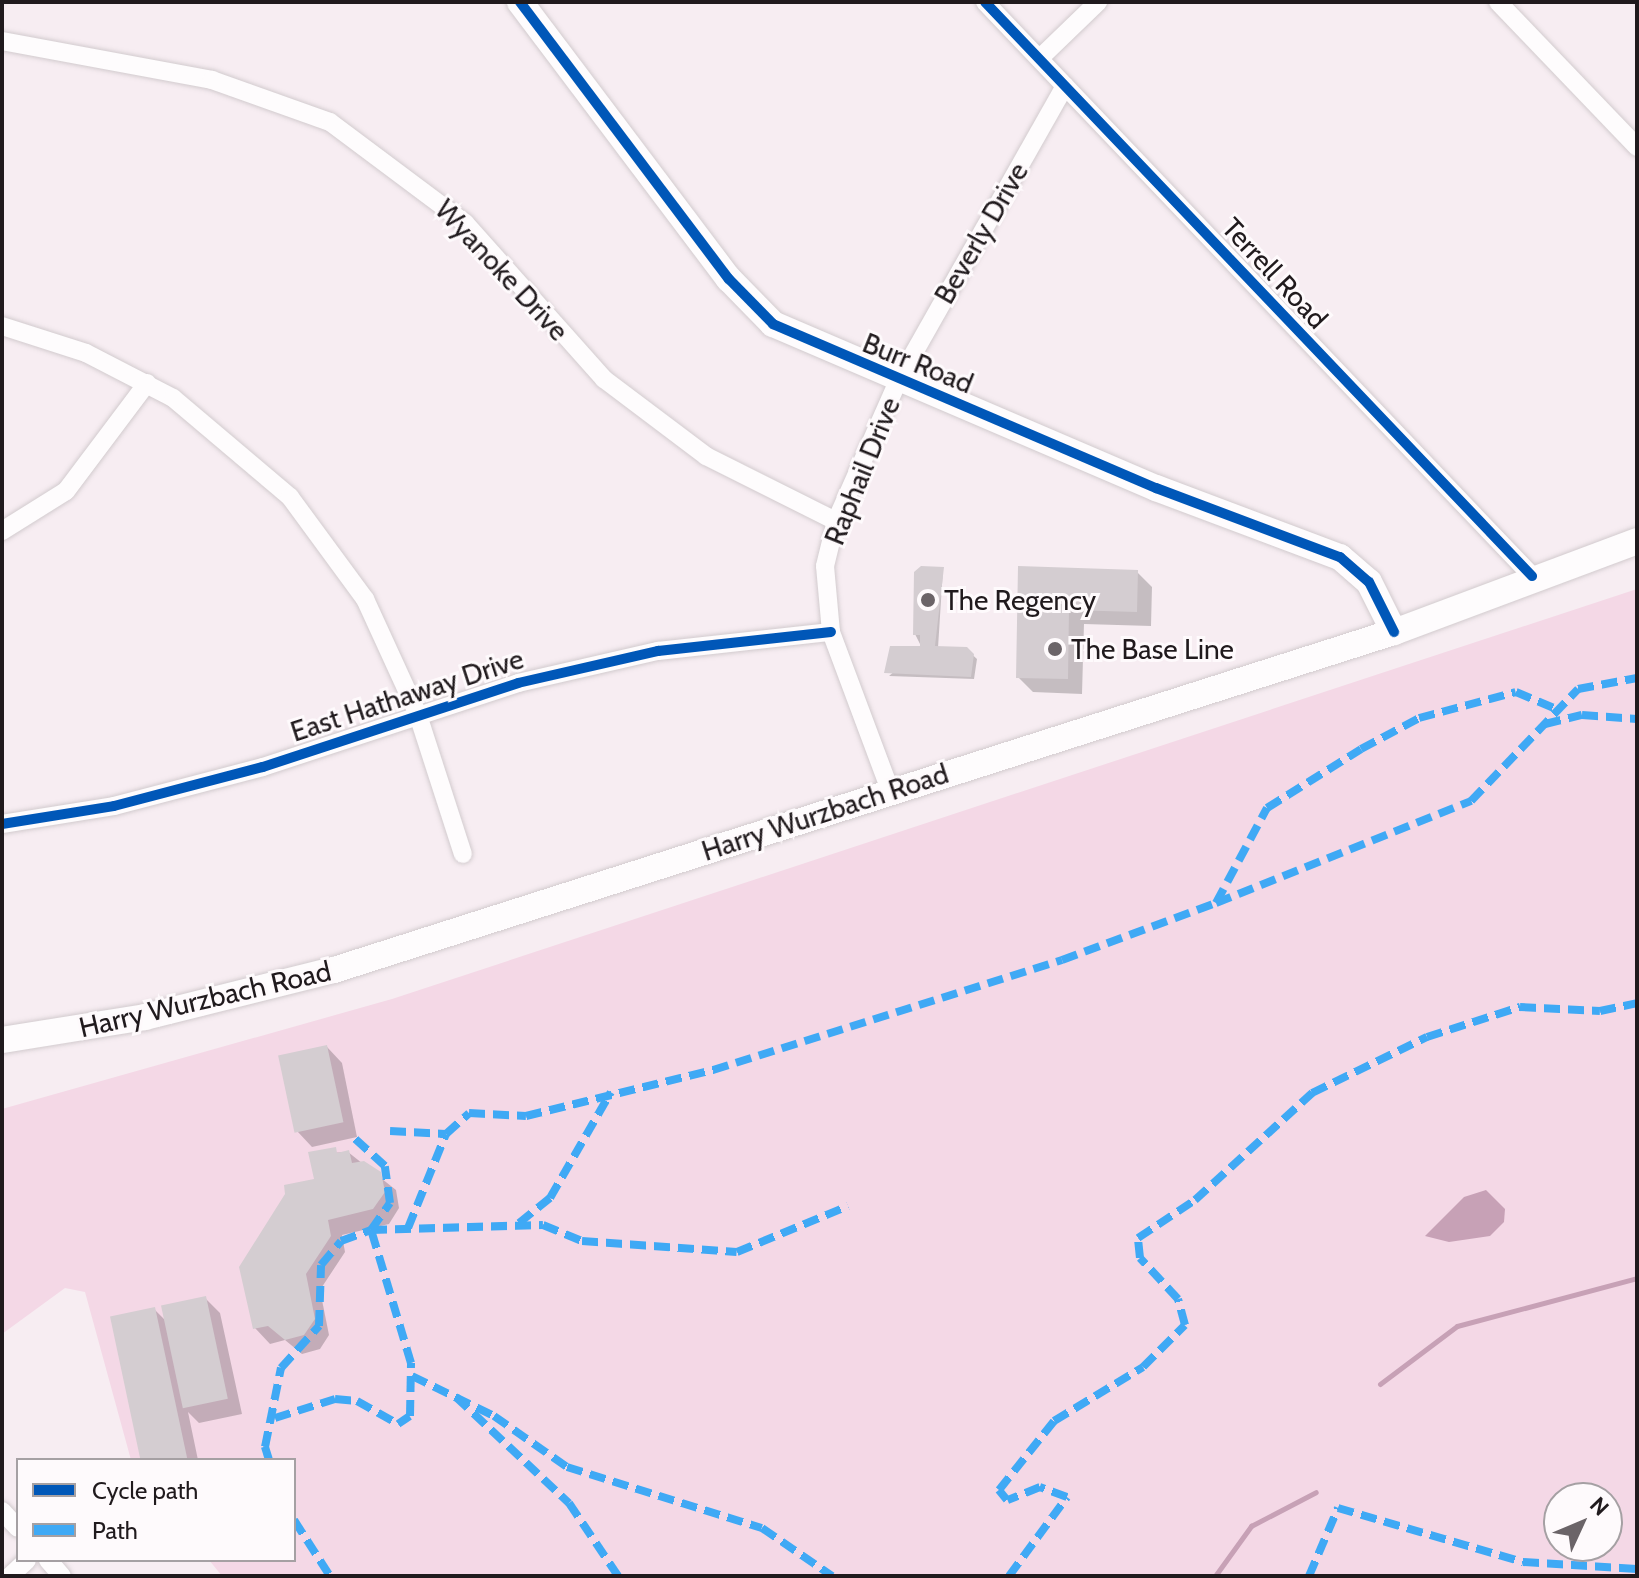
<!DOCTYPE html>
<html>
<head>
<meta charset="utf-8">
<style>
	body { margin:0 }
	#map { position:relative; width:1639px; height:1578px; overflow:hidden; background:#f7edf2; font-family:Cabin,sans-serif }
	div>[style] { position:absolute }
	.green>* { inset:0; background:#f4d8e6 }
	.water>* { inset:0; background:#c7a1b6 }
	.shadow>* { inset:0; background:#0003 }
	.stream>* { height:5px; margin:-2.5px; padding:0 2.5px; transform-origin:2.5px; border-radius:2.5px; background:#c7a1b6 }
	.building>* { inset:0; background:#d4cdd1; transform-origin:0 0 }
	.roads { filter:drop-shadow(0 0 2px #d2cbce) drop-shadow(0 0 2px #d2cbce) }
	.street>* { height:18px; margin:-9px; padding:0 9px; transform-origin:9px; border-radius:9px; background:#fefcfd }
	.secondary>* { height:26px; margin:-13px; padding:0 13px; transform-origin:13px; border-radius:13px; background:#fefcfd }
	.quiet>* { height:8px; margin-top:-4px; transform-origin:0; background:repeating-linear-gradient(90deg,#3fa9f5 0 16px,transparent 0 24px) }
	.cycleway>* { height:10px; margin:-5px; padding:0 5px; transform-origin:5px; border-radius:5px; background:#0057b8 }
	.dots>* { width:22px; height:22px; translate:-50% -50%; box-sizing:border-box; border:4px solid #fefafc; border-radius:50% }
	span { translate:-50% -50%; white-space:nowrap; text-align:center; line-height:1.15; -webkit-text-stroke:6px #fefafc; paint-order:stroke }
	.street-label { font-size:28px; color:#201a1d }
	.poi-label { font-size:28px; color:#201a1d }
	.left { translate:0 -50%; text-align:left }
	.frame { position:absolute; inset:0; border:4px solid #201a1d; pointer-events:none }
	.legend { position:absolute; left:16px; top:1458px; width:280px; height:104px; box-sizing:border-box; background:#fefafc; border:2px solid #a5a0a3; margin:0; padding:10px 14px; list-style:none; font-size:24px; color:#201a1d }
	.legend li { display:flex; align-items:center; gap:16px; height:40px }
	.legend b { width:40px; border:2px solid #a5a0a3 }
	.north { position:absolute; left:1543px; top:1482px; width:80px; height:80px; box-sizing:border-box; background:#fefafc; border:2px solid #a5a0a3; border-radius:50%; rotate:46deg; font-size:22px; font-weight:700; line-height:32px; text-align:center; color:#201a1d }
	.north::after { content:''; display:block; margin:auto; width:28px; height:36px; background:#6b6468; clip-path:polygon(50% 0,100% 100%,50% 72%,0 100%) }
</style>
</head>
<body>
<div id="map">
	<div class="green">
		<i style="clip-path:polygon(evenodd,1637px 589px,1637px 1576px,222px 1576px,209px 1560px,294px 1560px,294px 1460px,131px 1460px,85px 1292px,65px 1288px,2px 1334px,2px 1109px,392px 999px,1637px 589px,1559px 1498px,1607px 1498px,1607px 1546px,1559px 1546px,1559px 1498px)"></i>
	</div>
	<div class="water">
		<i style="clip-path:polygon(1486px 1190px,1505px 1209px,1504px 1222px,1490px 1236px,1449px 1242px,1425px 1236px,1464px 1197px)"></i>
	</div>
	<div class="shadow">
		<i style="clip-path:polygon(1020px 568px,1137px 572px,1152px 587px,1151px 626px,1084px 624px,1082px 694px,1033px 692px,1018px 677px)"></i>
		<i style="clip-path:polygon(943px 569px,938px 648px,966px 649px,977px 659px,974px 679px,889px 676px,922px 648px,915px 634px)"></i>
		<i style="clip-path:polygon(327px 1047px,342px 1063px,357px 1137px,312px 1147px,297px 1131px)"></i>
		<i style="clip-path:polygon(348px 1152px,396px 1190px,399px 1208px,389px 1224px,342px 1235px,345px 1252px,320px 1290px,329px 1335px,320px 1349px,302px 1354px,285px 1340px,270px 1344px,255px 1328px,316px 1180px,311px 1154px)"></i>
		<i style="clip-path:polygon(205px 1298px,220px 1313px,242px 1414px,199px 1423px,188px 1412px,198px 1460px,142px 1460px,154px 1309px,166px 1321px)"></i>
	</div>
	<div class="stream">
		<i style="left:1380px;top:1384px;width:96px;rotate:-37deg"></i>
		<i style="left:1457px;top:1326px;width:186px;rotate:-14.9deg"></i>
		<i style="left:1215px;top:1576px;width:62px;rotate:-54.2deg"></i>
		<i style="left:1251px;top:1526px;width:73px;rotate:-27.6deg"></i>
	</div>
	<div class="building">
		<i style="clip-path:polygon(921px 566px,944px 567px,935px 646px,967px 647px,974px 654px,971px 677px,884px 673px,890px 646px,920px 646px,920px 635px,913px 635px,914px 572px)"></i>
		<i style="clip-path:polygon(1018px 566px,1138px 570px,1137px 612px,1069px 610px,1068px 679px,1016px 678px)"></i>
		<i style="left:327px;top:1045px;width:79px;height:50px;rotate:78deg"></i>
		<i style="clip-path:polygon(336px 1147px,337px 1153px,349px 1150px,352px 1163px,364px 1161px,381px 1172px,385px 1192px,373px 1209px,328px 1220px,331px 1236px,306px 1274px,315px 1319px,304px 1335px,285px 1340px,268px 1326px,253px 1329px,239px 1267px,285px 1194px,284px 1185px,314px 1179px,308px 1152px)"></i>
		<i style="left:206px;top:1296px;width:105px;height:46px;rotate:78deg"></i>
		<i style="left:155px;top:1307px;width:157px;height:46px;rotate:78deg"></i>
	</div>
	<div class="roads">
		<div class="street">
			<i style="left:985px;top:2px;width:793px;rotate:46.38deg"></i>
			<i style="left:1498px;top:2px;width:201px;rotate:46.2deg"></i>
			<i style="left:2px;top:41px;width:214px;rotate:10.5deg"></i>
			<i style="left:212px;top:80px;width:125px;rotate:19.6deg"></i>
			<i style="left:330px;top:122px;width:169px;rotate:36.8deg"></i>
			<i style="left:465px;top:223px;width:209px;rotate:48.3deg"></i>
			<i style="left:604px;top:379px;width:128px;rotate:37deg"></i>
			<i style="left:706px;top:456px;width:145px;rotate:26.6deg"></i>
			<i style="left:1040px;top:58px;width:81px;rotate:-44deg"></i>
			<i style="left:2px;top:326px;width:88px;rotate:17.8deg"></i>
			<i style="left:86px;top:353px;width:98px;rotate:27.3deg"></i>
			<i style="left:173px;top:398px;width:153px;rotate:40.2deg"></i>
			<i style="left:290px;top:497px;width:127px;rotate:53.7deg"></i>
			<i style="left:365px;top:599px;width:128px;rotate:65.4deg"></i>
			<i style="left:418px;top:715px;width:146px;rotate:72.1deg"></i>
			<i style="left:2px;top:531px;width:75px;rotate:-32deg"></i>
			<i style="left:66px;top:491px;width:135px;rotate:-53.1deg"></i>
			<i style="left:890px;top:790px;width:169px;rotate:-110.5deg"></i>
			<i style="left:831px;top:632px;width:66px;rotate:-95.2deg"></i>
			<i style="left:825px;top:566px;width:46px;rotate:-76.3deg"></i>
			<i style="left:836px;top:521px;width:153px;rotate:-66.1deg"></i>
			<i style="left:898px;top:381px;width:339px;rotate:-60.5deg"></i>
			<i style="left:2px;top:824px;width:113px;rotate:-9.1deg"></i>
			<i style="left:114px;top:806px;width:154px;rotate:-14.7deg"></i>
			<i style="left:263px;top:767px;width:268px;rotate:-18.2deg"></i>
			<i style="left:518px;top:683px;width:144px;rotate:-12.9deg"></i>
			<i style="left:658px;top:651px;width:174px;rotate:-6.3deg"></i>
			<i style="left:2px;top:1511px;width:23px;rotate:47deg"></i>
			<i style="left:48px;top:1560px;width:21px;rotate:49deg"></i>
			<i style="left:10px;top:1576px;width:23px;rotate:-43deg"></i>
		</div>
		<div class="secondary">
			<i style="left:520px;top:2px;width:347px;rotate:53deg"></i>
			<i style="left:729px;top:279px;width:63px;rotate:45.6deg"></i>
			<i style="left:773px;top:324px;width:417px;rotate:23.2deg"></i>
			<i style="left:1156px;top:488px;width:197px;rotate:20.6deg"></i>
			<i style="left:1340px;top:557px;width:38px;rotate:41deg"></i>
			<i style="left:1369px;top:582px;width:56px;rotate:63.4deg"></i>
			<i style="left:2px;top:1040px;width:145px;rotate:-9.1deg"></i>
			<i style="left:145px;top:1017px;width:195px;rotate:-14deg"></i>
			<i style="left:334px;top:970px;width:1113px;rotate:-17.69deg"></i>
			<i style="left:1394px;top:632px;width:259px;rotate:-20.5deg"></i>
		</div>
	</div>
	<div class="quiet">
		<i style="left:1545px;top:724px;width:38px;rotate:-14deg"></i>
		<i style="left:1582px;top:715px;width:55px;rotate:4.2deg"></i>
		<i style="left:1216px;top:903px;width:108px;rotate:-61.8deg"></i>
		<i style="left:1267px;top:808px;width:111px;rotate:-32.1deg"></i>
		<i style="left:1361px;top:749px;width:66px;rotate:-28.1deg"></i>
		<i style="left:1419px;top:718px;width:100px;rotate:-15deg"></i>
		<i style="left:1516px;top:692px;width:43px;rotate:23deg"></i>
		<i style="left:390px;top:1131px;width:56px;rotate:3.1deg"></i>
		<i style="left:519px;top:1223px;width:40px;rotate:-39deg"></i>
		<i style="left:550px;top:1198px;width:122px;rotate:-60.1deg"></i>
		<i style="left:408px;top:1228px;width:101px;rotate:-68deg"></i>
		<i style="left:446px;top:1134px;width:31px;rotate:-42deg"></i>
		<i style="left:469px;top:1113px;width:57px;rotate:3deg"></i>
		<i style="left:526px;top:1116px;width:193px;rotate:-13.8deg"></i>
		<i style="left:713px;top:1070px;width:366px;rotate:-17.5deg"></i>
		<i style="left:1062px;top:960px;width:164px;rotate:-20.3deg"></i>
		<i style="left:1216px;top:903px;width:275px;rotate:-21.8deg"></i>
		<i style="left:1471px;top:801px;width:155px;rotate:-46.3deg"></i>
		<i style="left:1578px;top:689px;width:60px;rotate:-10.6deg"></i>
		<i style="left:412px;top:1376px;width:91px;rotate:26deg"></i>
		<i style="left:494px;top:1416px;width:89px;rotate:34.9deg"></i>
		<i style="left:567px;top:1467px;width:204px;rotate:17.4deg"></i>
		<i style="left:762px;top:1528px;width:85px;rotate:34.4deg"></i>
		<i style="left:456px;top:1397px;width:155px;rotate:43.2deg"></i>
		<i style="left:569px;top:1503px;width:88px;rotate:56.1deg"></i>
		<i style="left:275px;top:1418px;width:63px;rotate:-17.6deg"></i>
		<i style="left:335px;top:1399px;width:22px;rotate:5deg"></i>
		<i style="left:357px;top:1401px;width:47px;rotate:29.3deg"></i>
		<i style="left:398px;top:1424px;width:14px;rotate:-34deg"></i>
		<i style="left:410px;top:1416px;width:53px;rotate:-88.9deg"></i>
		<i style="left:411px;top:1363px;width:139px;rotate:-106.7deg"></i>
		<i style="left:371px;top:1230px;width:172px;rotate:-1.7deg"></i>
		<i style="left:543px;top:1225px;width:42px;rotate:22.3deg"></i>
		<i style="left:582px;top:1241px;width:155px;rotate:4.1deg"></i>
		<i style="left:737px;top:1252px;width:120px;rotate:-22.5deg"></i>
		<i style="left:269px;top:1460px;width:14px;rotate:-107deg"></i>
		<i style="left:265px;top:1447px;width:81px;rotate:-78.6deg"></i>
		<i style="left:281px;top:1368px;width:57px;rotate:-47.9deg"></i>
		<i style="left:319px;top:1326px;width:61px;rotate:-88.1deg"></i>
		<i style="left:321px;top:1265px;width:31px;rotate:-50deg"></i>
		<i style="left:341px;top:1241px;width:32px;rotate:-20deg"></i>
		<i style="left:371px;top:1230px;width:33px;rotate:-55deg"></i>
		<i style="left:390px;top:1203px;width:37px;rotate:-98deg"></i>
		<i style="left:385px;top:1166px;width:45px;rotate:-137.7deg"></i>
		<i style="left:294px;top:1520px;width:67px;rotate:57.3deg"></i>
		<i style="left:1009px;top:1576px;width:98px;rotate:-53.7deg"></i>
		<i style="left:1067px;top:1497px;width:29px;rotate:-160deg"></i>
		<i style="left:1040px;top:1487px;width:35px;rotate:158deg"></i>
		<i style="left:1007px;top:1500px;width:13px;rotate:-129deg"></i>
		<i style="left:999px;top:1490px;width:88px;rotate:-51.4deg"></i>
		<i style="left:1054px;top:1421px;width:104px;rotate:-31.2deg"></i>
		<i style="left:1143px;top:1367px;width:59px;rotate:-45deg"></i>
		<i style="left:1185px;top:1325px;width:27px;rotate:-105deg"></i>
		<i style="left:1178px;top:1299px;width:56px;rotate:-132.8deg"></i>
		<i style="left:1140px;top:1258px;width:20px;rotate:-96deg"></i>
		<i style="left:1138px;top:1238px;width:69px;rotate:-33.7deg"></i>
		<i style="left:1195px;top:1200px;width:159px;rotate:-42.4deg"></i>
		<i style="left:1312px;top:1093px;width:128px;rotate:-26deg"></i>
		<i style="left:1427px;top:1037px;width:98px;rotate:-17.9deg"></i>
		<i style="left:1520px;top:1007px;width:80px;rotate:2.9deg"></i>
		<i style="left:1600px;top:1011px;width:38px;rotate:-12deg"></i>
		<i style="left:1309px;top:1576px;width:74px;rotate:-66.9deg"></i>
		<i style="left:1338px;top:1508px;width:193px;rotate:16.3deg"></i>
		<i style="left:1523px;top:1562px;width:114px;rotate:3.5deg"></i>
	</div>
	<div class="cycleway">
		<i style="left:520px;top:2px;width:347px;rotate:53deg"></i>
		<i style="left:729px;top:279px;width:63px;rotate:45.6deg"></i>
		<i style="left:773px;top:324px;width:417px;rotate:23.2deg"></i>
		<i style="left:1156px;top:488px;width:197px;rotate:20.6deg"></i>
		<i style="left:1340px;top:557px;width:38px;rotate:41deg"></i>
		<i style="left:1369px;top:582px;width:56px;rotate:63.4deg"></i>
		<i style="left:985px;top:2px;width:793px;rotate:46.38deg"></i>
		<i style="left:2px;top:824px;width:113px;rotate:-9.1deg"></i>
		<i style="left:114px;top:806px;width:154px;rotate:-14.7deg"></i>
		<i style="left:263px;top:767px;width:268px;rotate:-18.2deg"></i>
		<i style="left:518px;top:683px;width:144px;rotate:-12.9deg"></i>
		<i style="left:658px;top:651px;width:174px;rotate:-6.3deg"></i>
	</div>
	<div class="dots">
		<i style="left:928px;top:600px;background:#6b6468"></i>
		<i style="left:1055px;top:649px;background:#6b6468"></i>
	</div>
	<div class="street-label">
		<span style="left:981px;top:233px;rotate:-60deg">Beverly Drive</span>
		<span style="left:502px;top:270px;rotate:47deg">Wyanoke Drive</span>
		<span style="left:1275px;top:273px;rotate:47deg">Terrell Road</span>
		<span style="left:918px;top:363px;rotate:22deg">Burr Road</span>
		<span style="left:862px;top:471px;rotate:-68deg">Raphail Drive</span>
		<span style="left:407px;top:695px;rotate:-18deg">East Hathaway Drive</span>
		<span style="left:825px;top:812px;rotate:-18deg">Harry Wurzbach Road</span>
		<span style="left:205px;top:999px;rotate:-13deg">Harry Wurzbach Road</span>
	</div>
	<div class="poi-label">
		<span class="left" style="left:944px;top:600px">The Regency</span>
		<span class="left" style="left:1071px;top:649px">The Base Line</span>
	</div>
	<div class="frame"></div>
	<ul class="legend">
	<li><b style="height:10px;background:#0057b8"></b>Cycle path</li>
	<li><b style="height:10px;background:#3fa9f5"></b>Path</li>
	</ul>
	<div class="north">N</div>
</div>
</body>
</html>
